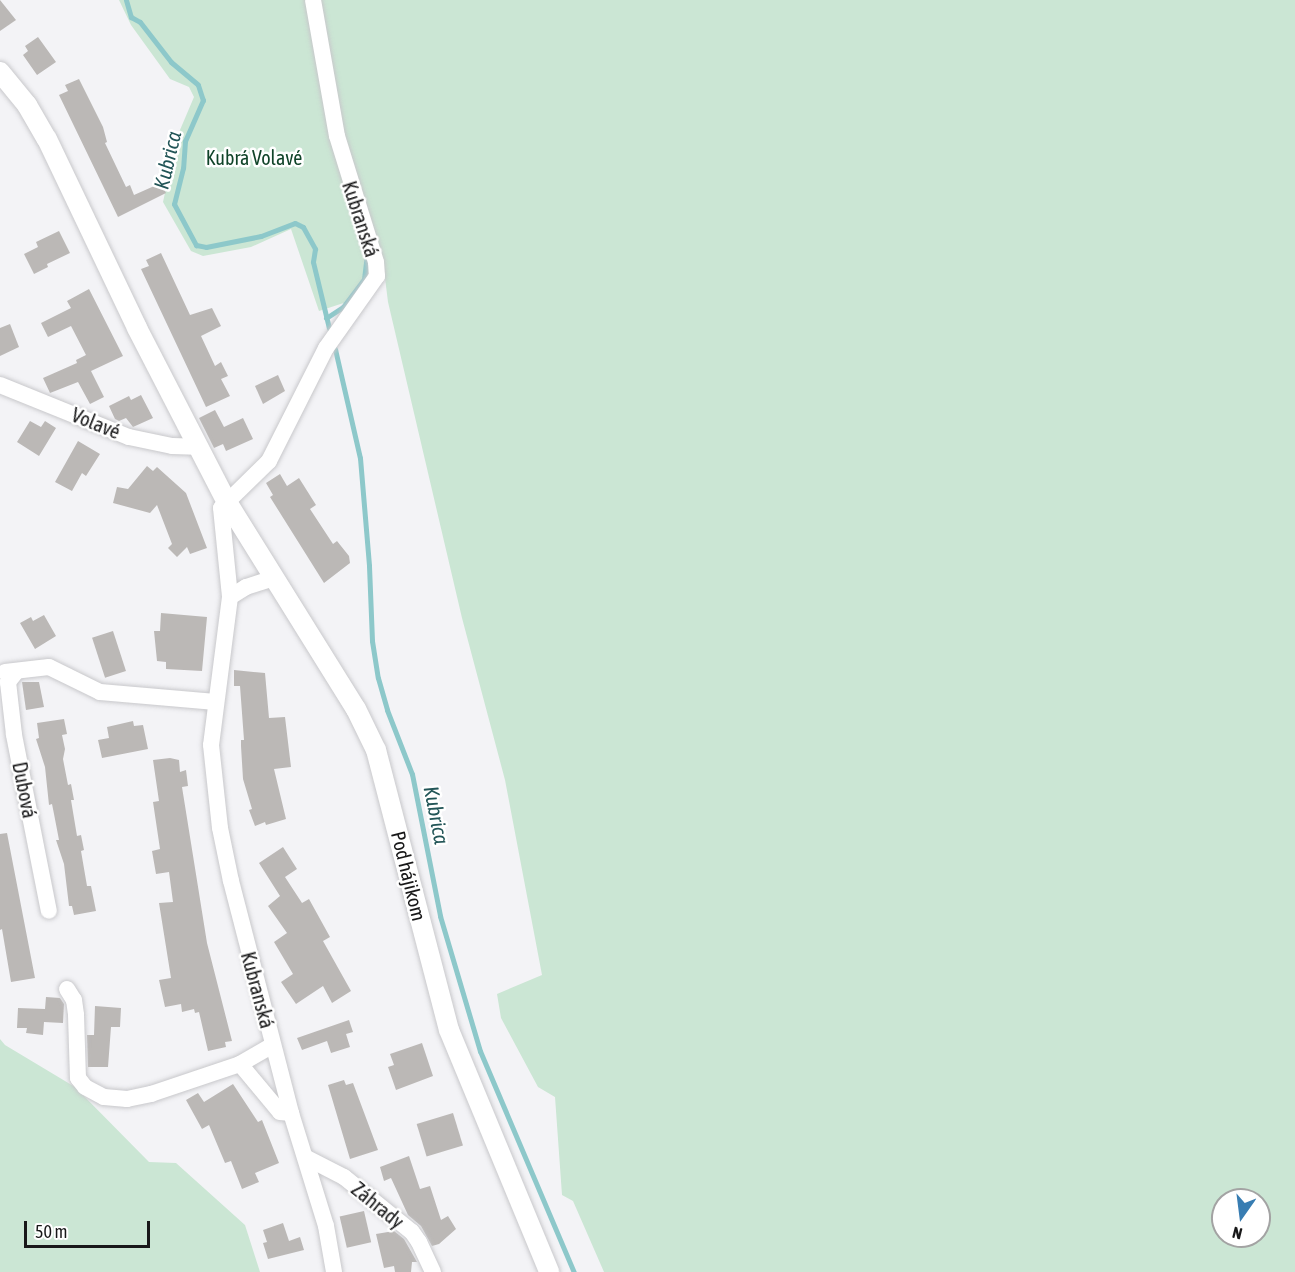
<!DOCTYPE html>
<html>
<head>
<meta charset="utf-8">
<style>
	body { margin:0 }
	#map { position:relative; width:1295px; height:1272px; overflow:hidden; background:#f3f3f6; font-family:"Asap Condensed",sans-serif }
	div>[style] { position:absolute }
	.green>* { inset:0; background:#cbe6d4 }
	.stream>* { height:5px; margin:-2.5px; padding:0 2.5px; transform-origin:2.5px; border-radius:2.5px; background:#8dc8ca }
	.building>* { inset:0; background:#bbb8b6; transform-origin:0 0 }
	.roads { filter:drop-shadow(0 0 2px #c8c8cb) drop-shadow(0 0 2px #c8c8cb) }
	.minor>* { height:16px; margin:-8px; padding:0 8px; transform-origin:8px; border-radius:8px; background:#fff }
	.tertiary>* { height:20px; margin:-10px; padding:0 10px; transform-origin:10px; border-radius:10px; background:#fff }
	span { translate:-50% -50%; white-space:nowrap; text-align:center; line-height:1.15; -webkit-text-stroke:5px #fff; paint-order:stroke }
	.park-label { font-size:20px; color:#104429 }
	.street-label { font-size:20px; color:#181819 }
	.water-label { font-size:21px; color:#225557; font-style:italic }
	.north { position:absolute; left:1211px; top:1188px; width:60px; height:60px; box-sizing:border-box; background:#fff; border:2px solid #a3a3a3; border-radius:50%; rotate:194deg; font-size:16px; font-weight:700; line-height:24px; text-align:center; color:#181819 }
	.north::after { content:''; display:block; margin:auto; width:21px; height:27px; background:#387db2; clip-path:polygon(50% 0,100% 100%,50% 72%,0 100%) }
	.scale { position:absolute; left:24px; top:1221px; width:126px; height:27px; box-sizing:border-box; border:3px solid #181819; border-top:0; padding-left:8px; font-size:18px; line-height:21px; white-space:nowrap; color:#181819; -webkit-text-stroke:4px #fff; paint-order:stroke }
</style>
</head>
<body>
<div id="map">
	<div class="green">
		<i style="clip-path:polygon(119px 0,308px 0,369px 251px,369px 277px,356px 299px,319px 311px,291px 229px,251px 247px,203px 256px,191px 251px,163px 202px,177px 137px,194px 97px,189px 87px,170px 79px,131px 25px)"></i>
		<i style="clip-path:polygon(evenodd,318px 0,1295px 0,1295px 1272px,604px 1272px,573px 1201px,562px 1195px,555px 1097px,538px 1087px,501px 1018px,497px 994px,542px 975px,505px 780px,462px 618px,388px 302px,384px 270px,348px 162px,318px 0,1223px 1200px,1259px 1200px,1259px 1236px,1223px 1236px,1223px 1200px)"></i>
		<i style="clip-path:polygon(0 1039px,5px 1045px,75px 1087px,149px 1162px,176px 1163px,245px 1225px,260px 1272px,0 1272px)"></i>
	</div>
	<div class="stream">
		<i style="left:126px;top:0;width:18px;rotate:74deg"></i>
		<i style="left:131px;top:17px;width:10px;rotate:29deg"></i>
		<i style="left:140px;top:22px;width:51px;rotate:52.2deg"></i>
		<i style="left:171px;top:62px;width:35px;rotate:40deg"></i>
		<i style="left:198px;top:85px;width:16px;rotate:72deg"></i>
		<i style="left:203px;top:100px;width:45px;rotate:113.7deg"></i>
		<i style="left:185px;top:141px;width:27px;rotate:94deg"></i>
		<i style="left:183px;top:168px;width:37px;rotate:104deg"></i>
		<i style="left:174px;top:204px;width:47px;rotate:61.8deg"></i>
		<i style="left:196px;top:245px;width:10px;rotate:11deg"></i>
		<i style="left:206px;top:247px;width:56px;rotate:-11.3deg"></i>
		<i style="left:261px;top:236px;width:36px;rotate:-21deg"></i>
		<i style="left:295px;top:223px;width:9px;rotate:27deg"></i>
		<i style="left:303px;top:227px;width:25px;rotate:61deg"></i>
		<i style="left:315px;top:249px;width:13px;rotate:99deg"></i>
		<i style="left:313px;top:262px;width:68px;rotate:76.4deg"></i>
		<i style="left:326px;top:318px;width:20px;rotate:-33deg"></i>
		<i style="left:343px;top:307px;width:35px;rotate:-53deg"></i>
		<i style="left:364px;top:279px;width:23px;rotate:-83deg"></i>
		<i style="left:335px;top:349px;width:112px;rotate:77.1deg"></i>
		<i style="left:360px;top:458px;width:108px;rotate:85.2deg"></i>
		<i style="left:369px;top:566px;width:75px;rotate:87.7deg"></i>
		<i style="left:372px;top:641px;width:37px;rotate:81deg"></i>
		<i style="left:378px;top:678px;width:33px;rotate:74deg"></i>
		<i style="left:387px;top:710px;width:69px;rotate:68.7deg"></i>
		<i style="left:412px;top:774px;width:145px;rotate:78.8deg"></i>
		<i style="left:440px;top:916px;width:141px;rotate:73.5deg"></i>
		<i style="left:480px;top:1051px;width:240px;rotate:67deg"></i>
	</div>
	<div class="building">
		<i style="clip-path:polygon(0 0,16px 20px,0 31px)"></i>
		<i style="clip-path:polygon(38px 37px,56px 62px,37px 75px,23px 55px,28px 51px,25px 46px)"></i>
		<i style="clip-path:polygon(79px 79px,103px 127px,107px 142px,105px 143px,126px 187px,130px 185px,134px 195px,161px 183px,166px 193px,118px 217px,59px 95px,68px 91px,65px 85px)"></i>
		<i style="clip-path:polygon(59px 231px,70px 253px,47px 264px,48px 267px,34px 274px,24px 254px,38px 247px,36px 242px)"></i>
		<i style="clip-path:polygon(161px 253px,190px 315px,212px 308px,221px 326px,201px 336px,215px 366px,221px 362px,228px 376px,221px 379px,230px 396px,206px 407px,141px 269px,149px 266px,146px 260px)"></i>
		<i style="clip-path:polygon(89px 289px,123px 356px,91px 371px,104px 397px,90px 404px,78px 382px,50px 393px,43px 378px,77px 363px,76px 360px,86px 355px,71px 326px,48px 337px,41px 323px,71px 308px,67px 301px)"></i>
		<i style="clip-path:polygon(10px 324px,19px 347px,0 356px,0 328px)"></i>
		<i style="clip-path:polygon(278px 375px,285px 391px,263px 404px,255px 386px)"></i>
		<i style="clip-path:polygon(141px 395px,153px 418px,133px 427px,126px 418px,119px 421px,115px 419px,109px 406px,129px 396px,131px 400px)"></i>
		<i style="clip-path:polygon(215px 410px,224px 427px,243px 418px,253px 439px,226px 451px,223px 444px,214px 448px,199px 418px)"></i>
		<i style="clip-path:polygon(30px 421px,41px 427px,45px 421px,56px 428px,39px 456px,17px 442px)"></i>
		<i style="clip-path:polygon(78px 441px,100px 454px,86px 476px,82px 473px,72px 491px,55px 482px)"></i>
		<i style="clip-path:polygon(147px 466px,153px 471px,157px 467px,186px 493px,207px 548px,190px 554px,187px 547px,177px 557px,168px 548px,172px 544px,157px 505px,150px 513px,113px 503px,117px 487px,128px 489px)"></i>
		<i style="clip-path:polygon(280px 474px,287px 486px,299px 478px,316px 505px,310px 509px,333px 544px,337px 541px,349px 556px,350px 563px,324px 583px,270px 497px,273px 495px,266px 483px)"></i>
		<i style="clip-path:polygon(161px 613px,207px 617px,202px 671px,166px 669px,166px 662px,157px 661px,154px 631px,160px 631px)"></i>
		<i style="clip-path:polygon(44px 615px,56px 636px,35px 649px,20px 623px,31px 617px,33px 621px)"></i>
		<i style="left:113px;top:631px;width:42px;height:22px;rotate:72deg"></i>
		<i style="clip-path:polygon(234px 670px,265px 673px,269px 718px,285px 717px,291px 767px,274px 769px,286px 819px,266px 825px,265px 822px,255px 826px,249px 810px,252px 809px,243px 779px,241px 746px,241px 740px,244px 740px,240px 686px,234px 686px)"></i>
		<i style="clip-path:polygon(22px 682px,39px 682px,44px 707px,26px 710px)"></i>
		<i style="clip-path:polygon(64px 719px,67px 734px,62px 735px,65px 749px,63px 759px,68px 785px,71px 784px,74px 800px,71px 800px,77px 836px,81px 835px,84px 850px,81px 851px,87px 886px,91px 886px,96px 911px,74px 915px,72px 906px,69px 906px,64px 864px,56px 840px,59px 840px,54px 814px,52px 804px,49px 805px,45px 767px,36px 739px,39px 738px,37px 723px)"></i>
		<i style="clip-path:polygon(133px 721px,134px 726px,143px 725px,148px 749px,102px 758px,98px 740px,109px 738px,107px 727px)"></i>
		<i style="clip-path:polygon(170px 758px,179px 760px,180px 772px,186px 770px,188px 786px,182px 787px,199px 893px,207px 943px,232px 1041px,225px 1042px,226px 1047px,208px 1051px,199px 1012px,195px 1013px,194px 1009px,182px 1012px,181px 1004px,165px 1007px,159px 980px,171px 978px,159px 903px,173px 902px,169px 872px,156px 874px,152px 851px,160px 849px,153px 802px,159px 801px,153px 760px)"></i>
		<i style="clip-path:polygon(7px 833px,35px 978px,11px 982px,2px 929px,0 930px,0 834px)"></i>
		<i style="clip-path:polygon(283px 847px,297px 869px,285px 877px,302px 903px,309px 899px,330px 937px,323px 941px,351px 991px,332px 1003px,323px 986px,296px 1004px,281px 982px,293px 974px,274px 942px,287px 933px,268px 906px,280px 896px,259px 863px)"></i>
		<i style="clip-path:polygon(46px 997px,60px 998px,64px 1004px,63px 1023px,44px 1022px,43px 1035px,26px 1033px,27px 1028px,17px 1028px,18px 1008px,45px 1009px)"></i>
		<i style="clip-path:polygon(95px 1006px,121px 1008px,120px 1027px,111px 1027px,108px 1067px,88px 1067px,87px 1035px,94px 1035px)"></i>
		<i style="clip-path:polygon(349px 1020px,353px 1032px,346px 1034px,350px 1047px,331px 1053px,327px 1041px,302px 1050px,297px 1038px)"></i>
		<i style="clip-path:polygon(422px 1043px,433px 1076px,396px 1090px,388px 1067px,394px 1065px,390px 1054px)"></i>
		<i style="clip-path:polygon(344px 1080px,346px 1085px,353px 1083px,378px 1150px,350px 1159px,328px 1085px)"></i>
		<i style="clip-path:polygon(233px 1084px,258px 1122px,262px 1120px,279px 1163px,255px 1173px,259px 1182px,242px 1189px,231px 1161px,225px 1163px,209px 1125px,202px 1129px,186px 1100px,198px 1093px,204px 1102px)"></i>
		<i style="left:453px;top:1113px;width:34px;height:38px;rotate:73deg"></i>
		<i style="clip-path:polygon(409px 1156px,420px 1189px,430px 1186px,441px 1220px,448px 1216px,456px 1229px,439px 1244px,432px 1246px,421px 1226px,408px 1215px,391px 1178px,384px 1181px,380px 1167px)"></i>
		<i style="left:364px;top:1211px;width:32px;height:25px;rotate:77deg"></i>
		<i style="clip-path:polygon(283px 1223px,289px 1241px,300px 1237px,304px 1250px,268px 1259px,263px 1243px,267px 1242px,263px 1230px)"></i>
		<i style="clip-path:polygon(394px 1231px,404px 1239px,417px 1262px,412px 1262px,411px 1272px,395px 1272px,394px 1266px,384px 1268px,376px 1234px)"></i>
	</div>
	<div class="roads">
		<div class="minor">
			<i style="left:313px;top:0;width:138px;rotate:80deg"></i>
			<i style="left:337px;top:136px;width:132px;rotate:72.8deg"></i>
			<i style="left:376px;top:262px;width:14px;rotate:86deg"></i>
			<i style="left:377px;top:276px;width:88px;rotate:125.3deg"></i>
			<i style="left:326px;top:348px;width:127px;rotate:116.8deg"></i>
			<i style="left:269px;top:461px;width:67px;rotate:135.6deg"></i>
			<i style="left:221px;top:508px;width:89px;rotate:84.2deg"></i>
			<i style="left:230px;top:597px;width:149px;rotate:97.3deg"></i>
			<i style="left:211px;top:745px;width:83px;rotate:83.8deg"></i>
			<i style="left:220px;top:828px;width:54px;rotate:78.3deg"></i>
			<i style="left:231px;top:881px;width:240px;rotate:75.5deg"></i>
			<i style="left:291px;top:1113px;width:118px;rotate:72.8deg"></i>
			<i style="left:326px;top:1226px;width:47px;rotate:80.1deg"></i>
			<i style="left:0;top:385px;width:139px;rotate:22deg"></i>
			<i style="left:129px;top:437px;width:44px;rotate:11.8deg"></i>
			<i style="left:172px;top:446px;width:24px;rotate:2deg"></i>
			<i style="left:230px;top:597px;width:19px;rotate:-32deg"></i>
			<i style="left:246px;top:587px;width:29px;rotate:-18deg"></i>
			<i style="left:5px;top:672px;width:44px;rotate:-6.5deg"></i>
			<i style="left:49px;top:667px;width:57px;rotate:26.1deg"></i>
			<i style="left:100px;top:692px;width:116px;rotate:4.9deg"></i>
			<i style="left:16px;top:672px;width:13px;rotate:129deg"></i>
			<i style="left:8px;top:682px;width:53px;rotate:83.5deg"></i>
			<i style="left:14px;top:735px;width:179px;rotate:78.8deg"></i>
			<i style="left:67px;top:989px;width:13px;rotate:58deg"></i>
			<i style="left:74px;top:1000px;width:15px;rotate:82deg"></i>
			<i style="left:76px;top:1015px;width:63px;rotate:88.2deg"></i>
			<i style="left:78px;top:1078px;width:11px;rotate:52deg"></i>
			<i style="left:85px;top:1087px;width:21px;rotate:28deg"></i>
			<i style="left:104px;top:1097px;width:23px;rotate:5deg"></i>
			<i style="left:127px;top:1099px;width:25px;rotate:-12deg"></i>
			<i style="left:151px;top:1094px;width:94px;rotate:-18.6deg"></i>
			<i style="left:240px;top:1064px;width:38px;rotate:-30deg"></i>
			<i style="left:240px;top:1064px;width:62px;rotate:50.2deg"></i>
			<i style="left:280px;top:1112px;width:11px;rotate:5deg"></i>
			<i style="left:305px;top:1157px;width:44px;rotate:27.1deg"></i>
			<i style="left:344px;top:1177px;width:87px;rotate:39deg"></i>
			<i style="left:412px;top:1232px;width:12px;rotate:55deg"></i>
			<i style="left:419px;top:1242px;width:33px;rotate:65deg"></i>
		</div>
		<div class="tertiary">
			<i style="left:0;top:72px;width:43px;rotate:50.7deg"></i>
			<i style="left:27px;top:105px;width:39px;rotate:60deg"></i>
			<i style="left:47px;top:139px;width:209px;rotate:64.5deg"></i>
			<i style="left:137px;top:328px;width:196px;rotate:62.7deg"></i>
			<i style="left:227px;top:502px;width:244px;rotate:58.1deg"></i>
			<i style="left:356px;top:709px;width:46px;rotate:64deg"></i>
			<i style="left:376px;top:750px;width:289px;rotate:75.4deg"></i>
			<i style="left:449px;top:1030px;width:262px;rotate:67.5deg"></i>
		</div>
	</div>
	<div class="park-label">
		<span style="left:254px;top:157px">Kubrá Volavé</span>
	</div>
	<div class="street-label">
		<span style="left:361px;top:219px;rotate:72deg">Kubranská</span>
		<span style="left:96px;top:423px;rotate:22deg">Volavé</span>
		<span style="left:25px;top:790px;rotate:79deg">Dubová</span>
		<span style="left:409px;top:876px;rotate:76deg">Pod hájikom</span>
		<span style="left:258px;top:990px;rotate:75deg">Kubranská</span>
		<span style="left:378px;top:1205px;rotate:39deg">Záhrady</span>
	</div>
	<div class="water-label">
		<span style="left:167px;top:160px;rotate:-77deg">Kubrica</span>
		<span style="left:437px;top:815px;rotate:79deg">Kubrica</span>
	</div>
	<div class="north">N</div>
	<div class="scale">50 m</div>
</div>
</body>
</html>
